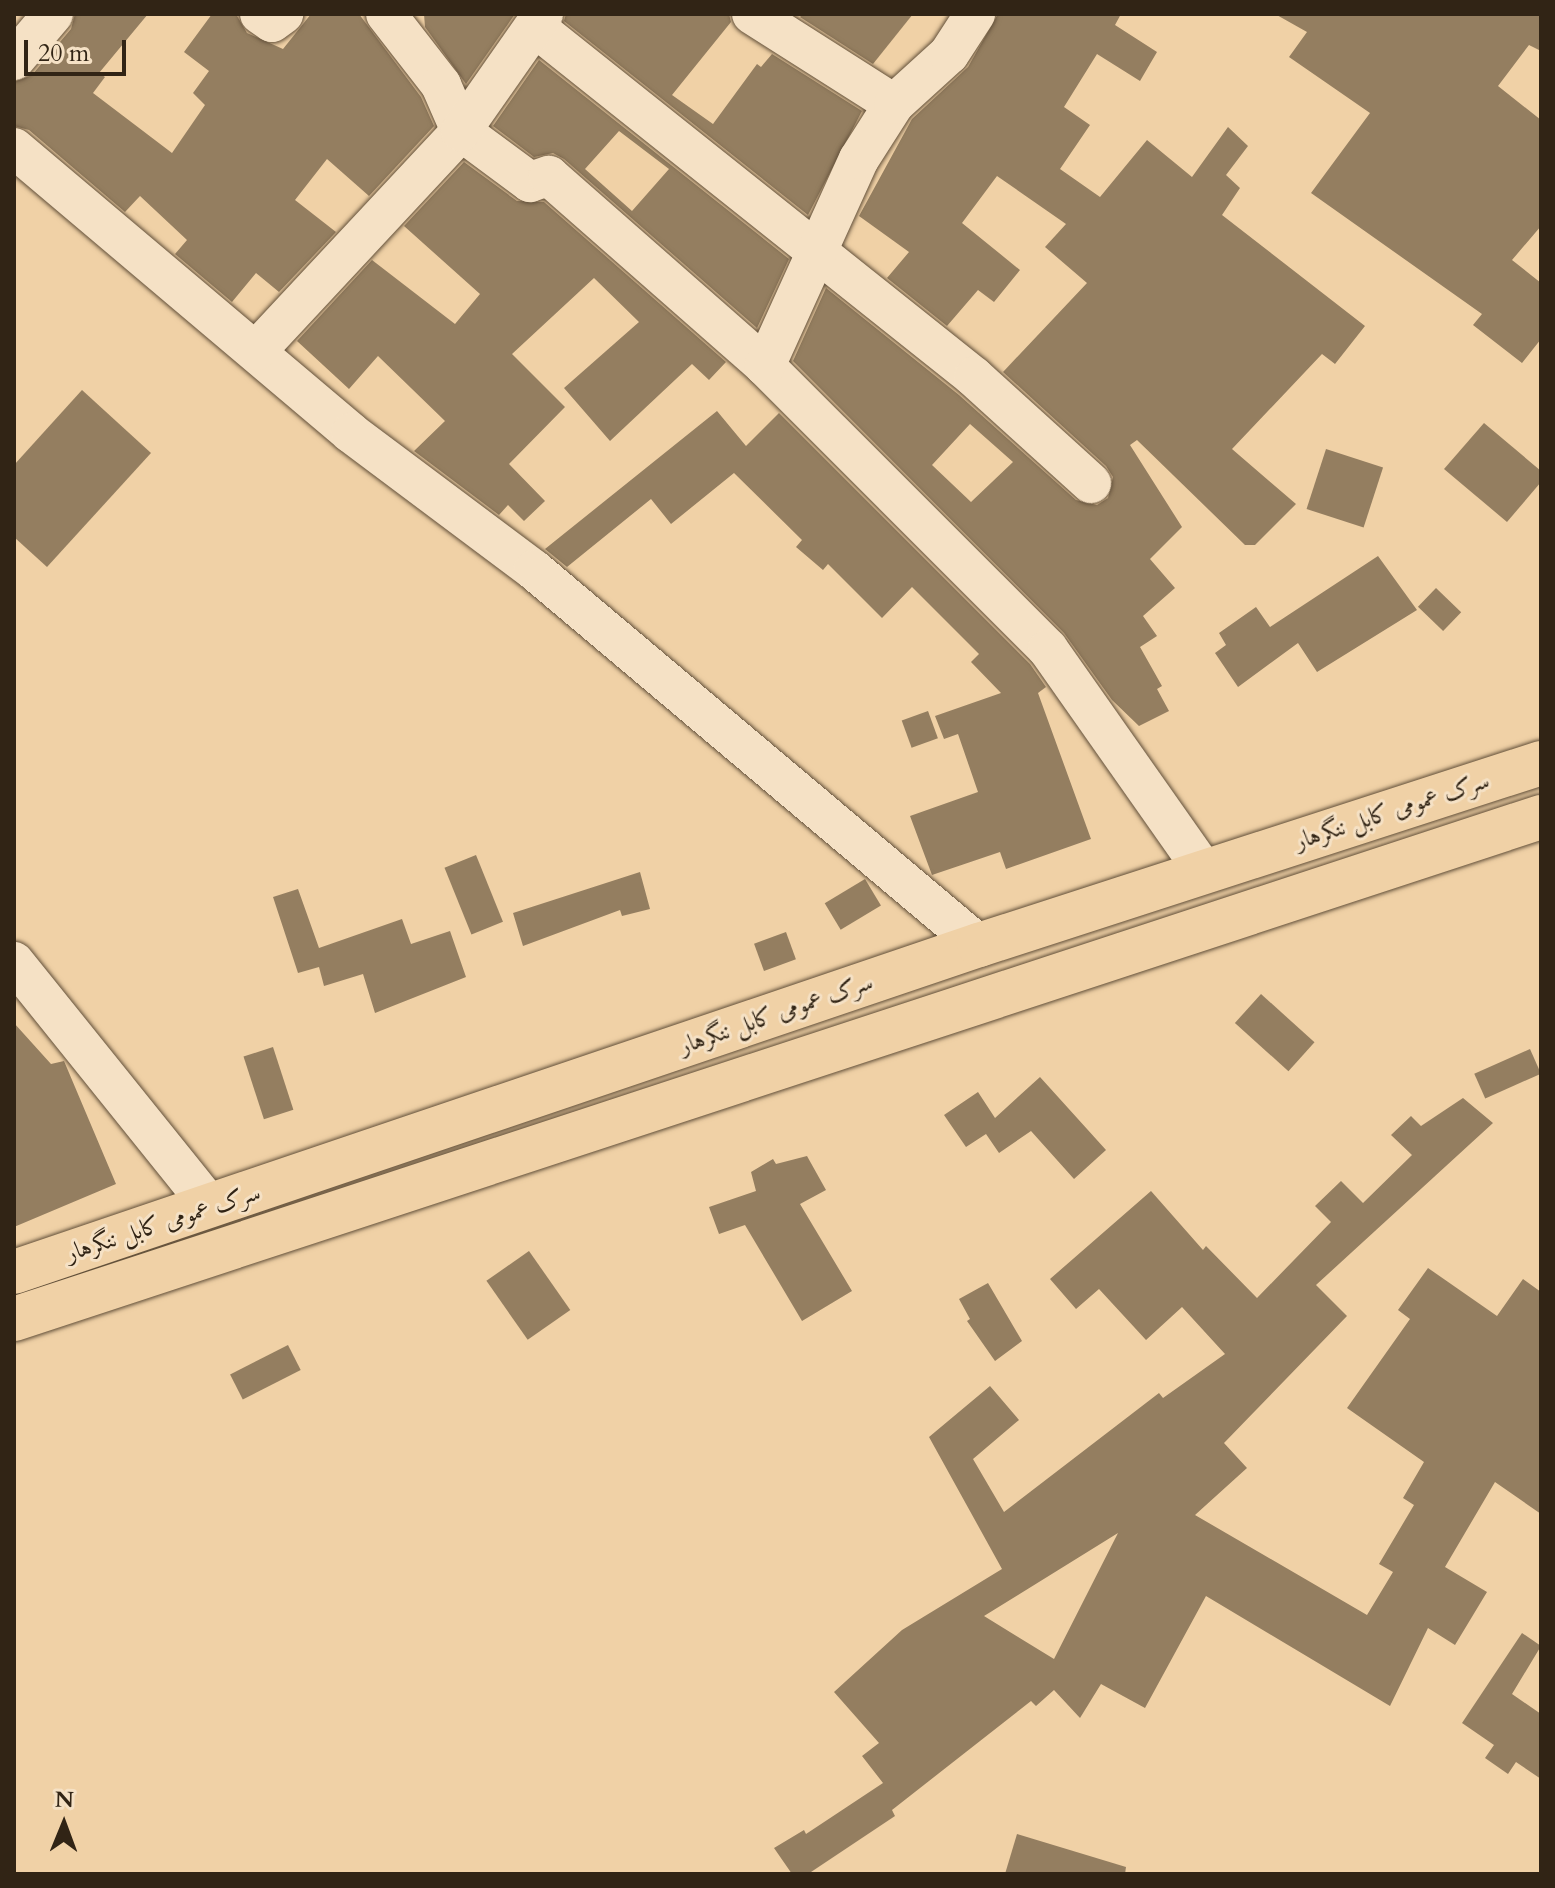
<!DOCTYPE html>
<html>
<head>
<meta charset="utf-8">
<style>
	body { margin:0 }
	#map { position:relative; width:1555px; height:1888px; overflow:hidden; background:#f0d1a6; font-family:Cardo,Amiri,serif }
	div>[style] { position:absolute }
	.building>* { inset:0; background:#947e60; transform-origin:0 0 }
	.roads { filter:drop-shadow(0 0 2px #614f39) drop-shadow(0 0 2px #614f39) }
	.minor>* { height:40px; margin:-20px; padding:0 20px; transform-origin:20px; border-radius:20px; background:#f5e1c5 }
	.highway>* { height:44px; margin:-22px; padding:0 22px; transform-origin:22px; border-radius:22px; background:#f0d1a6 }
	span { translate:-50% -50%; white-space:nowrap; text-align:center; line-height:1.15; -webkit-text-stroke:6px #f5e1c5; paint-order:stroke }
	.street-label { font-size:24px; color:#312415 }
	.frame { position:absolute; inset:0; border:16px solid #312415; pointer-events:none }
	.north { position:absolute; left:24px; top:1784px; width:80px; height:80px; -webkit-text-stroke:6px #f5e1c5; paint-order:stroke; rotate:1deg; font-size:22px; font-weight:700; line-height:32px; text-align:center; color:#312415 }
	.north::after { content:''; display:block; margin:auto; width:28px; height:36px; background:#312415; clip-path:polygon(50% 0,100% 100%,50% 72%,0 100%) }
	.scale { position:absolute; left:24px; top:40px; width:102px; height:36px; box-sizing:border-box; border:4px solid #312415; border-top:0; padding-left:10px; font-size:24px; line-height:28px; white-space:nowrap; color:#312415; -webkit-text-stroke:6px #f5e1c5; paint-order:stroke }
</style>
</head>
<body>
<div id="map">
	<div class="building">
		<i style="clip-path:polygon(75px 14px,148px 14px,99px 73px,105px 77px,93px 93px,172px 153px,205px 105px,193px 93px,209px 71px,184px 52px,212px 14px,236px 14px,247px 33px,283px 49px,311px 14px,359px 14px,421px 97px,434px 126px,369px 196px,327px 159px,295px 200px,336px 232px,279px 292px,256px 273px,232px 302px,175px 254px,187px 240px,140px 196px,125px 212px,29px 130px,14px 126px,14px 82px,32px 75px,71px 29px)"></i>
		<i style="clip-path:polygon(424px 14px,515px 14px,466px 84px,425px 27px)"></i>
		<i style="clip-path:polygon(566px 14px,729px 14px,731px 22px,672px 95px,713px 124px,757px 64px,761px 67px,772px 54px,862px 111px,808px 215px,564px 21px)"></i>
		<i style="clip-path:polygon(803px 14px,913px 14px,873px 64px,800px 17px)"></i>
		<i style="clip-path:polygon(evenodd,998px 14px,1121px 14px,1115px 25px,1157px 52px,1140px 81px,1097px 54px,1064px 107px,1090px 125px,1060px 169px,1100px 197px,1147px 140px,1192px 177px,1228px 127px,1248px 146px,1226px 175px,1240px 188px,1222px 215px,1365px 326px,1335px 364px,1322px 354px,1232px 449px,1296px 504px,1255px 545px,1245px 545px,1137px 440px,1130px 445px,1182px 527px,1150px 559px,1175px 588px,1143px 616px,1157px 636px,1140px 647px,1162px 686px,1157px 689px,1169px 711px,1139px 726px,1112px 700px,1064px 633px,793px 361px,826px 288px,959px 395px,1076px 500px,1097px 505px,1108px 498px,1113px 477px,1106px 466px,1003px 372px,1087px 283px,1045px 247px,1066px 224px,997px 176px,962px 223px,1020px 270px,994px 302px,978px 290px,947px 326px,887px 278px,909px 252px,859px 216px,912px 119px,968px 67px,998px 14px,970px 424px,1013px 462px,971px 502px,932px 465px,970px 424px)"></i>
		<i style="clip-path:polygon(1275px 14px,1541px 14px,1541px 51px,1529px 45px,1498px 86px,1541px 120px,1541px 226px,1512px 260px,1541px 283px,1541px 339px,1522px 363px,1473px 325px,1482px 314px,1311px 193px,1370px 113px,1289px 57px,1307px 32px)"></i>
		<i style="clip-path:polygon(evenodd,539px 60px,789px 259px,757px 328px,564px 159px,553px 153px,534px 157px,493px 126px,539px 60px,619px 131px,669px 169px,632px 211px,585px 169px,619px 131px)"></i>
		<i style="clip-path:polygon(464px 162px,517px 201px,544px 202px,726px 362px,709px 380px,692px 364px,610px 441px,564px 388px,639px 322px,594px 278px,512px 354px,565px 407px,509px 464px,545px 501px,524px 521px,508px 505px,499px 515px,414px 451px,445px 421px,378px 356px,349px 389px,297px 341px,372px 260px,455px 324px,480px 294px,404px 226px)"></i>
		<i style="clip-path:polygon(82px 390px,151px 453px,47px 567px,14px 537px,14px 465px)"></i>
		<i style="clip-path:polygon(717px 411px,746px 446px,779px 413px,1030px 664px,1046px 687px,1038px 693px,1091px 839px,1006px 869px,1000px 852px,932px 875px,910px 816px,978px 792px,958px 734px,944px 739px,935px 716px,1001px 693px,971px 662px,979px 654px,912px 587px,882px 618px,828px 564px,823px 570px,796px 547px,802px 540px,734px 473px,671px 524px,651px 499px,567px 567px,545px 549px)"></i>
		<i style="clip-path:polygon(1484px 423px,1541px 471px,1541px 482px,1507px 522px,1444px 469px)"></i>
		<i style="left:1326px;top:449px;width:60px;height:63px;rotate:18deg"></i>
		<i style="clip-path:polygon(1378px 556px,1417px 610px,1317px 672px,1298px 643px,1238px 687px,1215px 653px,1226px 645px,1219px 633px,1256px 607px,1270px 627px)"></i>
		<i style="left:1436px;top:588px;width:35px;height:26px;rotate:44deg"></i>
		<i style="left:928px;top:711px;width:29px;height:28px;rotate:70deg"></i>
		<i style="left:476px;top:855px;width:72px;height:34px;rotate:68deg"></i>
		<i style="clip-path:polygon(640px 872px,650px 909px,622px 916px,620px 910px,523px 946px,513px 913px)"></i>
		<i style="left:865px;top:879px;width:31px;height:47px;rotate:59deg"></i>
		<i style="clip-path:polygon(298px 889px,319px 948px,402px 919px,411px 944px,450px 931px,466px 977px,375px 1013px,363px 974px,324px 986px,319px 967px,298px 973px,273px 897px)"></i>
		<i style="left:786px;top:932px;width:29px;height:34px;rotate:70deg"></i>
		<i style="left:1261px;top:994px;width:72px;height:39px;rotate:42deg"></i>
		<i style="clip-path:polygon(14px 1023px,51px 1064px,64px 1061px,116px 1184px,14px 1227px)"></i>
		<i style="left:273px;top:1047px;width:66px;height:31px;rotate:72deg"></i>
		<i style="left:1530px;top:1049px;width:27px;height:61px;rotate:66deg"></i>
		<i style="clip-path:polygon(1040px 1077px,1106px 1150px,1074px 1179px,1031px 1131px,999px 1153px,986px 1134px,966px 1147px,944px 1115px,978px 1092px,995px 1118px)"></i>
		<i style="clip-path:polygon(evenodd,1463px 1098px,1493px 1123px,1316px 1285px,1347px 1316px,1224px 1443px,1247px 1468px,1195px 1515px,1367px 1615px,1393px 1572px,1379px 1564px,1414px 1505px,1403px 1498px,1424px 1462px,1347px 1408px,1410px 1319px,1398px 1310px,1428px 1268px,1497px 1316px,1523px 1279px,1541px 1292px,1541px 1514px,1495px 1482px,1445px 1567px,1487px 1592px,1455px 1645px,1428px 1628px,1390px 1706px,1206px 1596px,1145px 1708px,1101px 1684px,1080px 1718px,1054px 1690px,1036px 1706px,1031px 1701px,892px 1810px,895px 1816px,808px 1874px,792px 1874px,774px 1848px,804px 1830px,806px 1834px,883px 1783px,862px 1756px,879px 1743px,834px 1692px,902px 1630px,1002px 1569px,929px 1437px,990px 1386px,1019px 1420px,973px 1459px,1004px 1512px,1159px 1393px,1163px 1398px,1225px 1354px,1182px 1307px,1146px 1340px,1099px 1289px,1076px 1309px,1050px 1279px,1151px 1191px,1203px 1250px,1206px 1246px,1257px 1298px,1331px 1222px,1315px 1206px,1341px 1181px,1363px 1203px,1412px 1155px,1391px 1135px,1411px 1116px,1421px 1126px,1463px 1098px,1118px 1533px,1054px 1659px,984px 1616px,1118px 1533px)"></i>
		<i style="clip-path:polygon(807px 1156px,826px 1190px,800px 1204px,852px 1291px,802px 1321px,745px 1225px,719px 1234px,709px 1207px,756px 1191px,751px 1172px,773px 1159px,776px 1164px)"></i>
		<i style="left:529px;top:1251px;width:72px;height:52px;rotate:55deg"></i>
		<i style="clip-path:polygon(988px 1283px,1022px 1341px,995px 1361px,967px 1321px,970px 1319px,959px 1299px)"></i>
		<i style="left:288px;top:1345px;width:28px;height:65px;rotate:63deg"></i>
		<i style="clip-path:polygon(1522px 1633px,1541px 1646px,1512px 1694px,1541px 1714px,1541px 1779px,1516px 1762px,1508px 1774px,1485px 1758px,1494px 1745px,1462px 1723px)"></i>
		<i style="clip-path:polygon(1017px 1834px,1126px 1867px,1125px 1874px,1005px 1874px)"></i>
	</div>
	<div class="roads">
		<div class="minor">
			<i style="left:260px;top:14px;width:14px;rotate:34deg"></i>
			<i style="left:272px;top:22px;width:14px;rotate:-36deg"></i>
			<i style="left:386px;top:14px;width:90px;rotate:52.2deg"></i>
			<i style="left:441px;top:85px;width:50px;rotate:66.5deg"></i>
			<i style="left:461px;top:131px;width:86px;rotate:36.5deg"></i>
			<i style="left:530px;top:182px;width:20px;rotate:-18deg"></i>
			<i style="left:549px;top:176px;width:288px;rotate:41.3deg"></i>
			<i style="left:765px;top:366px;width:400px;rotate:45deg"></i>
			<i style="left:1048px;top:649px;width:273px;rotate:54.9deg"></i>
			<i style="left:752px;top:14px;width:168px;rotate:32.4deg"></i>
			<i style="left:535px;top:27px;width:561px;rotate:38.56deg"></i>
			<i style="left:974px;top:377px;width:158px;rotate:42.2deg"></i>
			<i style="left:14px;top:60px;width:60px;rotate:-49.7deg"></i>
			<i style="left:14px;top:148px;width:441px;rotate:40.2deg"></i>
			<i style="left:351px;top:433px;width:229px;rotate:36.8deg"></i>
			<i style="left:534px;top:570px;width:582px;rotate:40.12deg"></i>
			<i style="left:257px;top:350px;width:299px;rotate:-47deg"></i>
			<i style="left:461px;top:131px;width:143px;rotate:-55deg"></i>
			<i style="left:765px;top:366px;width:227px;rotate:-65.6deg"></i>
			<i style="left:859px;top:159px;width:65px;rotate:-57.5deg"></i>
			<i style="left:894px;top:104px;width:74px;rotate:-42.3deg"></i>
			<i style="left:949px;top:54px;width:48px;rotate:-57deg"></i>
			<i style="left:14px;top:962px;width:314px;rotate:51.2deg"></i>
		</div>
		<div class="highway">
			<i style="left:14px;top:1272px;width:1019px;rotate:-18.72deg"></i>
			<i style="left:979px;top:945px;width:591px;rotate:-17.94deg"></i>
			<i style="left:14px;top:1319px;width:1607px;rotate:-18.2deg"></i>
		</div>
	</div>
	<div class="street-label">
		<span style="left:1392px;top:811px;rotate:-18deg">سرک عمومی کابل ننگرهار</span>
		<span style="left:776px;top:1014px;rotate:-19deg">سرک عمومی کابل ننگرهار</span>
		<span style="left:163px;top:1223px;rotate:-18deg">سرک عمومی کابل ننگرهار</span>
	</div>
	<div class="frame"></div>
	<div class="north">N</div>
	<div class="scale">20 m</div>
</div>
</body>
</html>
